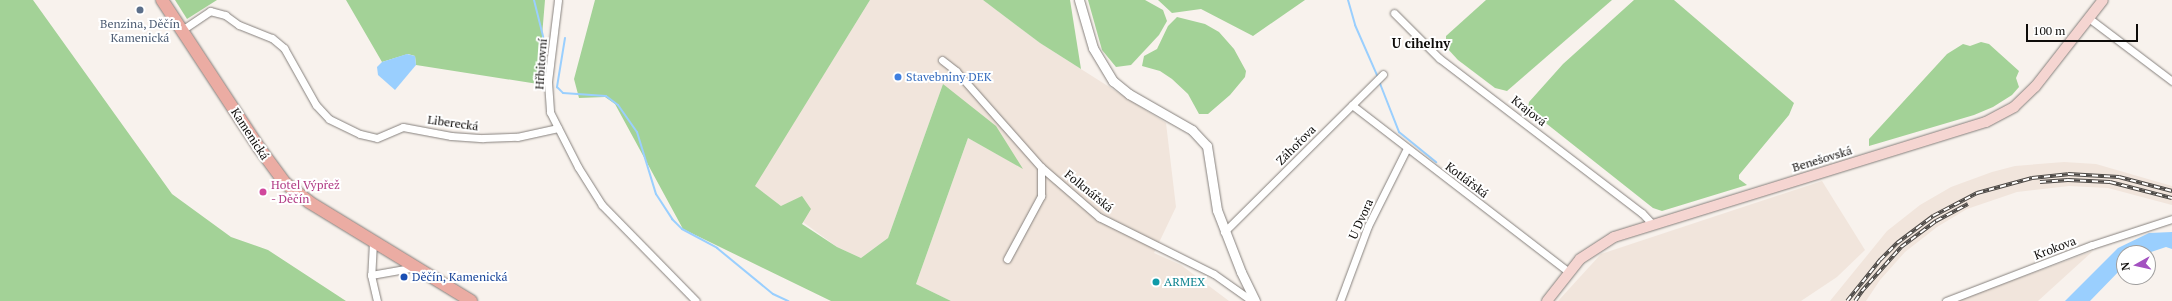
<!DOCTYPE html>
<html>
<head>
<meta charset="utf-8">
<style>
	body { margin:0 }
	#map { position:relative; width:2172px; height:301px; overflow:hidden; background:#f8f2ed; font-family:"PT Serif",serif }
	div>[style] { position:absolute }
	.built>* { inset:0; background:#f1e5dc }
	.green>* { inset:0; background:#a3d297 }
	.water>* { inset:0; background:#9acffe }
	.stream>* { height:2px; margin:-1px; padding:0 1px; transform-origin:1px; border-radius:1px; background:#9acffe }
	.roads { filter:drop-shadow(0 0 1px #86817d) drop-shadow(0 0 1px #86817d) }
	.minor>* { height:7px; margin:-3.5px; padding:0 3.5px; transform-origin:3.5px; border-radius:3.5px; background:#fff }
	.tertiary>* { height:9px; margin:-4.5px; padding:0 4.5px; transform-origin:4.5px; border-radius:4.5px; background:#fff }
	.secondary>* { height:10px; margin:-5px; padding:0 5px; transform-origin:5px; border-radius:5px; background:#f5d5d1 }
	.primary>* { height:12px; margin:-6px; padding:0 6px; transform-origin:6px; border-radius:6px; background:#ebaca3 }
	.rail>* { height:3.5px; margin-top:-1.75px; transform-origin:0; background:repeating-linear-gradient(90deg,#fff 0 6px,#4c4946 0 12px); box-sizing:border-box; border-block:1px solid #4c4946 }
	.dots>* { width:11px; height:11px; translate:-50% -50%; box-sizing:border-box; border:2px solid #fff; border-radius:50% }
	span { translate:-50% -50%; white-space:nowrap; text-align:center; line-height:1.15; -webkit-text-stroke:4px #fff; paint-order:stroke }
	.service-label { font-size:12px; color:#4e5e75 }
	.street-label { font-size:12px; color:#0e0c0a }
	.shop-label { font-size:12px; color:#366cbe }
	.left { translate:0 -50%; text-align:left }
	.hotel-label { font-size:12px; color:#b23c85 }
	.transit-label { font-size:12px; color:#164399 }
	.culture-label { font-size:12px; color:#0d838f }
	.neighbourhood-label { font-size:13px; color:#0e0c0a; font-weight:700 }
	.north { position:absolute; left:2116px; top:245px; width:40px; height:40px; box-sizing:border-box; background:#fff; border:1px solid #9f9e9d; border-radius:50%; rotate:262deg; font-size:11px; font-weight:700; line-height:16px; text-align:center; color:#0e0c0a }
	.north::after { content:''; display:block; margin:auto; width:14px; height:18px; background:#a351c0; clip-path:polygon(50% 0,100% 100%,50% 72%,0 100%) }
	.scale { position:absolute; left:2026px; top:24px; width:112px; height:18px; box-sizing:border-box; border:2px solid #0e0c0a; border-top:0; padding-left:5px; font-size:12px; line-height:14px; white-space:nowrap; color:#0e0c0a; -webkit-text-stroke:3px #fff; paint-order:stroke }
</style>
</head>
<body>
<div id="map">
	<div class="built">
		<i style="clip-path:polygon(870px 0,983px 0,1040px 43px,1166px 123px,1176px 207px,1154px 253px,1181px 265px,1229px 301px,951px 301px,916px 284px,968px 138px,1022px 168px,943px 84px,888px 238px,861px 258px,837px 247px,754px 186px)"></i>
		<i style="clip-path:polygon(2064px 162px,2096px 164px,2172px 186px,2172px 205px,2108px 188px,2069px 186px,2017px 192px,1967px 209px,1937px 227px,1905px 252px,1880px 280px,1866px 301px,1830px 301px,1887px 231px,1920px 205px,1951px 187px,1992px 172px,2015px 166px)"></i>
		<i style="clip-path:polygon(1822px 181px,1865px 250px,1837px 277px,1801px 301px,1558px 301px,1601px 254px)"></i>
		<i style="clip-path:polygon(2093px 251px,2038px 301px,1957px 301px,1975px 294px)"></i>
	</div>
	<div class="green">
		<i style="clip-path:polygon(0 0,33px 0,172px 194px,231px 237px,268px 250px,346px 301px,0 301px)"></i>
		<i style="clip-path:polygon(175px 0,217px 0,187px 19px)"></i>
		<i style="clip-path:polygon(346px 0,545px 0,538px 84px,416px 65px,415px 56px,408px 54px,382px 62px)"></i>
		<i style="clip-path:polygon(595px 0,870px 0,755px 186px,781px 206px,802px 196px,811px 209px,802px 224px,837px 247px,861px 258px,888px 238px,943px 84px,996px 126px,1023px 169px,968px 138px,916px 284px,951px 301px,831px 301px,683px 229px,615px 104px,605px 97px,579px 98px,574px 79px)"></i>
		<i style="clip-path:polygon(983px 0,1070px 0,1081px 69px,1040px 43px)"></i>
		<i style="clip-path:polygon(1088px 0,1145px 0,1163px 10px,1167px 21px,1159px 35px,1131px 65px,1116px 67px,1102px 50px)"></i>
		<i style="clip-path:polygon(1158px 0,1305px 0,1253px 36px,1201px 9px,1172px 13px)"></i>
		<i style="clip-path:polygon(1486px 0,1612px 0,1507px 91px,1495px 88px,1458px 60px,1446px 47px,1446px 36px)"></i>
		<i style="clip-path:polygon(1634px 0,1674px 0,1794px 103px,1789px 115px,1739px 175px,1739px 179px,1747px 185px,1662px 211px,1653px 208px,1528px 109px,1529px 102px,1563px 64px)"></i>
		<i style="clip-path:polygon(1177px 17px,1205px 24px,1219px 32px,1234px 49px,1246px 71px,1245px 77px,1230px 95px,1208px 114px,1199px 114px,1188px 94px,1172px 79px,1160px 71px,1142px 66px,1144px 56px,1157px 49px,1168px 26px)"></i>
		<i style="clip-path:polygon(1981px 42px,1989px 44px,2019px 71px,2016px 78px,2019px 87px,2012px 95px,1993px 107px,1974px 115px,1869px 146px,1869px 139px,1947px 54px,1963px 44px,1970px 46px)"></i>
	</div>
	<div class="water">
		<i style="clip-path:polygon(407px 54px,415px 56px,416px 65px,395px 90px,378px 75px,377px 67px,382px 62px)"></i>
		<i style="clip-path:polygon(2172px 232px,2172px 249px,2166px 247px,2148px 253px,2124px 253px,2124px 266px,2090px 301px,2065px 301px,2118px 248px,2149px 233px)"></i>
	</div>
	<div class="stream">
		<i style="left:534px;top:0;width:38px;rotate:76deg"></i>
		<i style="left:1348px;top:0;width:26px;rotate:74deg"></i>
		<i style="left:1355px;top:25px;width:55px;rotate:66.3deg"></i>
		<i style="left:565px;top:38px;width:50px;rotate:99.3deg"></i>
		<i style="left:557px;top:87px;width:8px;rotate:45deg"></i>
		<i style="left:563px;top:93px;width:43px;rotate:4deg"></i>
		<i style="left:606px;top:96px;width:15px;rotate:37deg"></i>
		<i style="left:618px;top:105px;width:33px;rotate:55deg"></i>
		<i style="left:637px;top:132px;width:65px;rotate:73deg"></i>
		<i style="left:656px;top:194px;width:30px;rotate:57deg"></i>
		<i style="left:672px;top:219px;width:14px;rotate:45deg"></i>
		<i style="left:682px;top:229px;width:40px;rotate:28deg"></i>
		<i style="left:717px;top:248px;width:72px;rotate:39.4deg"></i>
		<i style="left:773px;top:294px;width:17px;rotate:25deg"></i>
		<i style="left:1379px;top:81px;width:55px;rotate:68.6deg"></i>
		<i style="left:1399px;top:132px;width:48px;rotate:39deg"></i>
	</div>
	<div class="roads">
		<div class="minor">
			<i style="left:558px;top:0;width:83px;rotate:97deg"></i>
			<i style="left:548px;top:82px;width:30px;rotate:86deg"></i>
			<i style="left:550px;top:112px;width:62px;rotate:63deg"></i>
			<i style="left:578px;top:167px;width:45px;rotate:57.7deg"></i>
			<i style="left:602px;top:205px;width:134px;rotate:45.6deg"></i>
			<i style="left:1394px;top:13px;width:64px;rotate:45deg"></i>
			<i style="left:1439px;top:58px;width:255px;rotate:37.4deg"></i>
			<i style="left:1642px;top:213px;width:16px;rotate:47deg"></i>
			<i style="left:2090px;top:19px;width:103px;rotate:37.1deg"></i>
			<i style="left:182px;top:30px;width:34px;rotate:-34deg"></i>
			<i style="left:210px;top:11px;width:16px;rotate:15deg"></i>
			<i style="left:225px;top:15px;width:17px;rotate:36deg"></i>
			<i style="left:239px;top:25px;width:35px;rotate:22deg"></i>
			<i style="left:272px;top:38px;width:16px;rotate:40deg"></i>
			<i style="left:284px;top:48px;width:65px;rotate:60.7deg"></i>
			<i style="left:316px;top:105px;width:19px;rotate:47deg"></i>
			<i style="left:329px;top:119px;width:34px;rotate:26deg"></i>
			<i style="left:360px;top:134px;width:17px;rotate:13deg"></i>
			<i style="left:377px;top:138px;width:28px;rotate:-23deg"></i>
			<i style="left:403px;top:127px;width:49px;rotate:10.6deg"></i>
			<i style="left:451px;top:136px;width:32px;rotate:4deg"></i>
			<i style="left:483px;top:138px;width:34px;rotate:-2deg"></i>
			<i style="left:517px;top:137px;width:42px;rotate:-12.4deg"></i>
			<i style="left:942px;top:60px;width:18px;rotate:38deg"></i>
			<i style="left:956px;top:71px;width:128px;rotate:48.5deg"></i>
			<i style="left:1041px;top:167px;width:77px;rotate:40.8deg"></i>
			<i style="left:1099px;top:217px;width:128px;rotate:26.4deg"></i>
			<i style="left:1214px;top:274px;width:47px;rotate:35.4deg"></i>
			<i style="left:1352px;top:105px;width:274px;rotate:37.6deg"></i>
			<i style="left:1224px;top:232px;width:224px;rotate:-44.8deg"></i>
			<i style="left:373px;top:242px;width:33px;rotate:93deg"></i>
			<i style="left:371px;top:275px;width:27px;rotate:77deg"></i>
			<i style="left:1007px;top:259px;width:72px;rotate:-61.6deg"></i>
			<i style="left:1041px;top:196px;width:29px;rotate:-90deg"></i>
			<i style="left:371px;top:275px;width:46px;rotate:-10.1deg"></i>
			<i style="left:1340px;top:301px;width:80px;rotate:-69.5deg"></i>
			<i style="left:1368px;top:226px;width:87px;rotate:-63.4deg"></i>
			<i style="left:1946px;top:301px;width:156px;rotate:-21deg"></i>
			<i style="left:2092px;top:245px;width:84px;rotate:-18deg"></i>
		</div>
		<div class="tertiary">
			<i style="left:1079px;top:0;width:50px;rotate:73.7deg"></i>
			<i style="left:1093px;top:48px;width:39px;rotate:59deg"></i>
			<i style="left:1113px;top:81px;width:21px;rotate:39deg"></i>
			<i style="left:1129px;top:94px;width:73px;rotate:29.7deg"></i>
			<i style="left:1192px;top:130px;width:22px;rotate:47deg"></i>
			<i style="left:1207px;top:146px;width:65px;rotate:81.1deg"></i>
			<i style="left:1217px;top:210px;width:66px;rotate:68.8deg"></i>
			<i style="left:1241px;top:272px;width:32px;rotate:64deg"></i>
		</div>
		<div class="secondary">
			<i style="left:1547px;top:301px;width:53px;rotate:-51.8deg"></i>
			<i style="left:1580px;top:259px;width:40px;rotate:-32.9deg"></i>
			<i style="left:1614px;top:237px;width:389px;rotate:-17.2deg"></i>
			<i style="left:1986px;top:122px;width:32px;rotate:-28deg"></i>
			<i style="left:2014px;top:107px;width:29px;rotate:-44deg"></i>
			<i style="left:2035px;top:87px;width:110px;rotate:-52deg"></i>
		</div>
		<div class="primary">
			<i style="left:162px;top:0;width:178px;rotate:56.7deg"></i>
			<i style="left:260px;top:149px;width:42px;rotate:53.7deg"></i>
			<i style="left:285px;top:183px;width:31px;rotate:38deg"></i>
			<i style="left:309px;top:202px;width:190px;rotate:31.4deg"></i>
		</div>
	</div>
	<div class="rail">
		<i style="left:2040px;top:182px;width:28px;rotate:-4deg"></i>
		<i style="left:2068px;top:180px;width:42px;rotate:2.7deg"></i>
		<i style="left:2110px;top:182px;width:64px;rotate:14.5deg"></i>
		<i style="left:1861px;top:292px;width:60px;rotate:-48.4deg"></i>
		<i style="left:1901px;top:247px;width:44px;rotate:-36.6deg"></i>
		<i style="left:1936px;top:221px;width:36px;rotate:-28deg"></i>
		<i style="left:1847px;top:301px;width:53px;rotate:-51.2deg"></i>
		<i style="left:1880px;top:260px;width:24px;rotate:-45deg"></i>
		<i style="left:1897px;top:243px;width:45px;rotate:-36.9deg"></i>
		<i style="left:1933px;top:216px;width:50px;rotate:-27.6deg"></i>
		<i style="left:1977px;top:193px;width:57px;rotate:-15.3deg"></i>
		<i style="left:2032px;top:178px;width:36px;rotate:-6deg"></i>
		<i style="left:2068px;top:174px;width:51px;rotate:3.4deg"></i>
		<i style="left:2119px;top:177px;width:55px;rotate:14.8deg"></i>
		<i style="left:1855px;top:301px;width:12px;rotate:-55deg"></i>
	</div>
	<div class="dots">
		<i style="left:140px;top:10px;background:#5c6f8a"></i>
		<i style="left:898px;top:77px;background:#3f7fe0"></i>
		<i style="left:263px;top:192px;background:#d1479c"></i>
		<i style="left:404px;top:277px;background:#1a4fb4"></i>
		<i style="left:1156px;top:282px;background:#0f9aa8"></i>
	</div>
	<div class="service-label">
		<span style="left:140px;top:31px">Benzina, Děčín<br>Kamenická</span>
	</div>
	<div class="street-label">
		<span style="left:541px;top:64px;rotate:-86deg">Hřbitovní</span>
		<span style="left:1529px;top:111px;rotate:38deg">Krajová</span>
		<span style="left:453px;top:123px;rotate:8deg">Liberecká</span>
		<span style="left:250px;top:134px;rotate:57deg">Kamenická</span>
		<span style="left:1296px;top:145px;rotate:-45deg">Záhořova</span>
		<span style="left:1822px;top:159px;rotate:-17deg">Benešovská</span>
		<span style="left:1467px;top:180px;rotate:37deg">Kotlářská</span>
		<span style="left:1089px;top:191px;rotate:39deg">Folknářská</span>
		<span style="left:1361px;top:219px;rotate:-66deg">U Dvora</span>
		<span style="left:2055px;top:248px;rotate:-21deg">Krokova</span>
	</div>
	<div class="shop-label">
		<span class="left" style="left:906px;top:77px">Stavebniny DEK</span>
	</div>
	<div class="hotel-label">
		<span class="left" style="left:271px;top:192px">Hotel Výpřež<br>- Děčín</span>
	</div>
	<div class="transit-label">
		<span class="left" style="left:412px;top:277px">Děčín, Kamenická</span>
	</div>
	<div class="culture-label">
		<span class="left" style="left:1164px;top:282px">ARMEX</span>
	</div>
	<div class="neighbourhood-label">
		<span style="left:1421px;top:43px">U cihelny</span>
	</div>
	<div class="north">N</div>
	<div class="scale">100 m</div>
</div>
</body>
</html>
